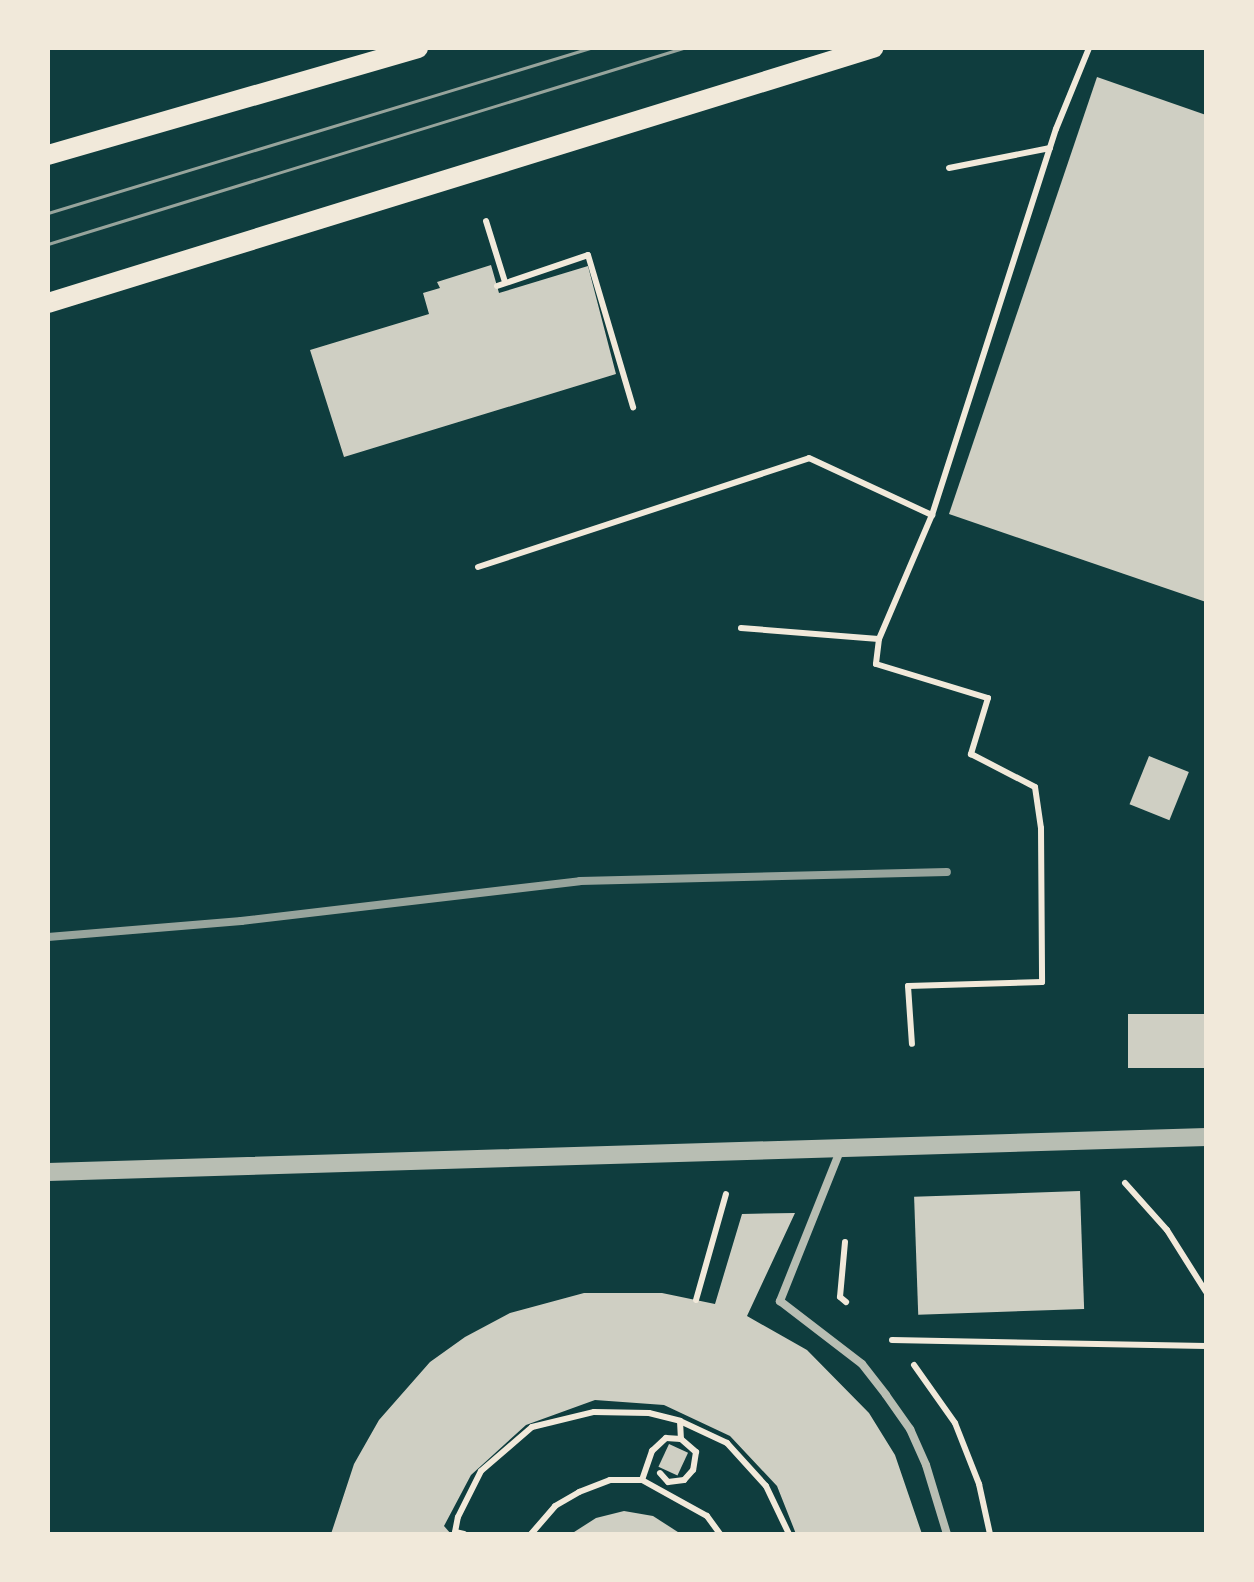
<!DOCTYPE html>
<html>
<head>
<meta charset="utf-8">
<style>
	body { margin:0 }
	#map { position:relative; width:1254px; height:1582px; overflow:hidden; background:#0f3d3e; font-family:"PT Sans Narrow",sans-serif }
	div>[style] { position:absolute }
	.building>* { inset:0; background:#cfcfc3; transform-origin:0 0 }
	.path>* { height:6px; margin:-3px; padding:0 3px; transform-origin:3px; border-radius:3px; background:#f1e9da }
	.service>* { height:8px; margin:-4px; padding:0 4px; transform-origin:4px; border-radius:4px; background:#b8beb3 }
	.tertiary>* { height:18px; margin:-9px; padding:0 9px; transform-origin:9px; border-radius:9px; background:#b8beb3 }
	.secondary>* { height:20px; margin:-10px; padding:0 10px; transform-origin:10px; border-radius:10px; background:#f1e9da }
	.tram>* { height:2.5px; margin:-1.25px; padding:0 1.25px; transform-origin:1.25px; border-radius:1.25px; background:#97a49c }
	.rail>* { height:8px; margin:-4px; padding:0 4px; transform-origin:4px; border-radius:4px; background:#97a49c }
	span { translate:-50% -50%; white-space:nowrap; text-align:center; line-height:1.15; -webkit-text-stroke:10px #f1e9da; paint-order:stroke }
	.frame { position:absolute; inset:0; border:50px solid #f1e9da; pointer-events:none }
</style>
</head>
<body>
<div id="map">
	<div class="building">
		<i style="clip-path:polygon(1097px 77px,1206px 115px,1206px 602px,949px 514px)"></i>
		<i style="clip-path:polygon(491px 265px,499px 293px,588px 266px,616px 374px,344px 457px,310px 350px,429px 314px,423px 293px,440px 288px,437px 282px)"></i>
		<i style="left:1149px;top:756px;width:43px;height:52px;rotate:22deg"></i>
		<i style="left:1206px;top:1014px;width:54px;height:78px;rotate:90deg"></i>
		<i style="left:1080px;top:1191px;width:118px;height:166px;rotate:88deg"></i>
		<i style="clip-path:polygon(795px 1213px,747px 1316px,807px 1350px,869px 1413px,895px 1455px,922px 1534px,796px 1534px,777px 1486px,730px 1436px,664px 1405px,595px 1400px,526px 1425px,471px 1475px,444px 1526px,451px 1534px,331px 1534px,354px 1464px,379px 1420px,430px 1362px,465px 1337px,510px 1313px,584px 1293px,662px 1293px,715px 1304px,742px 1214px)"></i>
		<i style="left:669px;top:1444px;width:21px;height:25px;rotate:25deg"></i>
		<i style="clip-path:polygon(624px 1511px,653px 1516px,681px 1534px,571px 1534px,596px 1518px)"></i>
	</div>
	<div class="path">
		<i style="left:949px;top:168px;width:103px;rotate:-11.2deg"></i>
		<i style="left:486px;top:221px;width:64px;rotate:72.7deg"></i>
		<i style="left:497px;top:286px;width:96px;rotate:-18.8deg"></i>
		<i style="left:588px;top:255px;width:159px;rotate:73.5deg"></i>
		<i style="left:478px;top:567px;width:348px;rotate:-18.2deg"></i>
		<i style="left:809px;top:458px;width:136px;rotate:24.9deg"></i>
		<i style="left:741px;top:628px;width:138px;rotate:4.6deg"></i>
		<i style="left:879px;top:639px;width:135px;rotate:-66.9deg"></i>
		<i style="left:932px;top:515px;width:405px;rotate:-72.2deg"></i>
		<i style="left:1056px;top:129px;width:87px;rotate:-67.8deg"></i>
		<i style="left:879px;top:639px;width:25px;rotate:97deg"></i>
		<i style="left:876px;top:664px;width:117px;rotate:16.9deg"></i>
		<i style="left:988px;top:698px;width:59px;rotate:106.9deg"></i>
		<i style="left:971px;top:754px;width:72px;rotate:27.3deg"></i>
		<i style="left:1035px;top:787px;width:41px;rotate:81.7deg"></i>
		<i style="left:1041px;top:828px;width:154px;rotate:89.6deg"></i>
		<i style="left:1042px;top:982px;width:134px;rotate:178.3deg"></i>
		<i style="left:908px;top:986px;width:58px;rotate:86.1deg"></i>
		<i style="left:1125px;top:1183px;width:63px;rotate:48.2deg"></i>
		<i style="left:1167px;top:1230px;width:73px;rotate:57.8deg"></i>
		<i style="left:845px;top:1242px;width:55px;rotate:95.2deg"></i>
		<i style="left:840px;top:1297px;width:8px;rotate:40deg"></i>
		<i style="left:696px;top:1300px;width:110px;rotate:-74.2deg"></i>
		<i style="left:892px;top:1340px;width:314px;rotate:1.1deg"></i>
		<i style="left:914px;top:1365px;width:71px;rotate:54.7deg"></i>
		<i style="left:955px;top:1423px;width:66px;rotate:68.5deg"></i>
		<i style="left:979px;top:1484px;width:51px;rotate:77.6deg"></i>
		<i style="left:680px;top:1421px;width:52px;rotate:25.1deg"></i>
		<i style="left:727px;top:1443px;width:58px;rotate:47.8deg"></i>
		<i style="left:766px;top:1486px;width:53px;rotate:64.4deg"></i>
		<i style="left:642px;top:1480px;width:31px;rotate:-71deg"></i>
		<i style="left:652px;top:1451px;width:19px;rotate:-43deg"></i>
		<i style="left:666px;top:1438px;width:15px;rotate:4deg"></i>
		<i style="left:681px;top:1439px;width:20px;rotate:41deg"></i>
		<i style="left:696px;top:1452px;width:18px;rotate:99deg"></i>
		<i style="left:693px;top:1470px;width:13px;rotate:132deg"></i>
		<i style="left:684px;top:1480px;width:16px;rotate:173deg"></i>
		<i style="left:668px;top:1482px;width:12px;rotate:-132deg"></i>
		<i style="left:464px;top:1534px;width:9px;rotate:-167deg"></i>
		<i style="left:455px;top:1532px;width:15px;rotate:-79deg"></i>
		<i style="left:458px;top:1517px;width:51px;rotate:-63.4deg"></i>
		<i style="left:481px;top:1471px;width:67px;rotate:-40.8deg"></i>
		<i style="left:532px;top:1427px;width:64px;rotate:-13.6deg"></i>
		<i style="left:594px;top:1412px;width:55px;rotate:1deg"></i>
		<i style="left:649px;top:1413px;width:32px;rotate:14deg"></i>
		<i style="left:680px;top:1421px;width:18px;rotate:87deg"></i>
		<i style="left:531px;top:1534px;width:37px;rotate:-49deg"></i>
		<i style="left:555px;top:1506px;width:28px;rotate:-30deg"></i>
		<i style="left:579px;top:1492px;width:33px;rotate:-21deg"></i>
		<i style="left:610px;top:1480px;width:32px"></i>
		<i style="left:642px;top:1480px;width:74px;rotate:29deg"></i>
		<i style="left:707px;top:1516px;width:22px;rotate:54deg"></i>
	</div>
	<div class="service">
		<i style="left:840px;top:1151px;width:162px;rotate:111.8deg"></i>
		<i style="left:780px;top:1301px;width:103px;rotate:37.5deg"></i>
		<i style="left:862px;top:1364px;width:39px;rotate:52deg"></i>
		<i style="left:886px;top:1395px;width:42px;rotate:54.8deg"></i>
		<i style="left:910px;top:1429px;width:39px;rotate:66deg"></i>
		<i style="left:926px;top:1465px;width:72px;rotate:73.1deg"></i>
	</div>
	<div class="tertiary">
		<i style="left:48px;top:1172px;width:1159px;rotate:-1.73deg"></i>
	</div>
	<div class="secondary">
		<i style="left:48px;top:155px;width:385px;rotate:-16.1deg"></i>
		<i style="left:48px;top:303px;width:864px;rotate:-17.18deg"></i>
	</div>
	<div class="tram">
		<i style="left:48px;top:213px;width:567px;rotate:-16.93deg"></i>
		<i style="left:48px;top:244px;width:665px;rotate:-17.15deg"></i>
	</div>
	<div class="rail">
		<i style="left:48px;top:937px;width:194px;rotate:-4.7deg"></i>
		<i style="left:241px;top:921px;width:341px;rotate:-6.7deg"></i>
		<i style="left:580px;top:881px;width:367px;rotate:-1.4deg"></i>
	</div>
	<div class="frame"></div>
</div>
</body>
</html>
